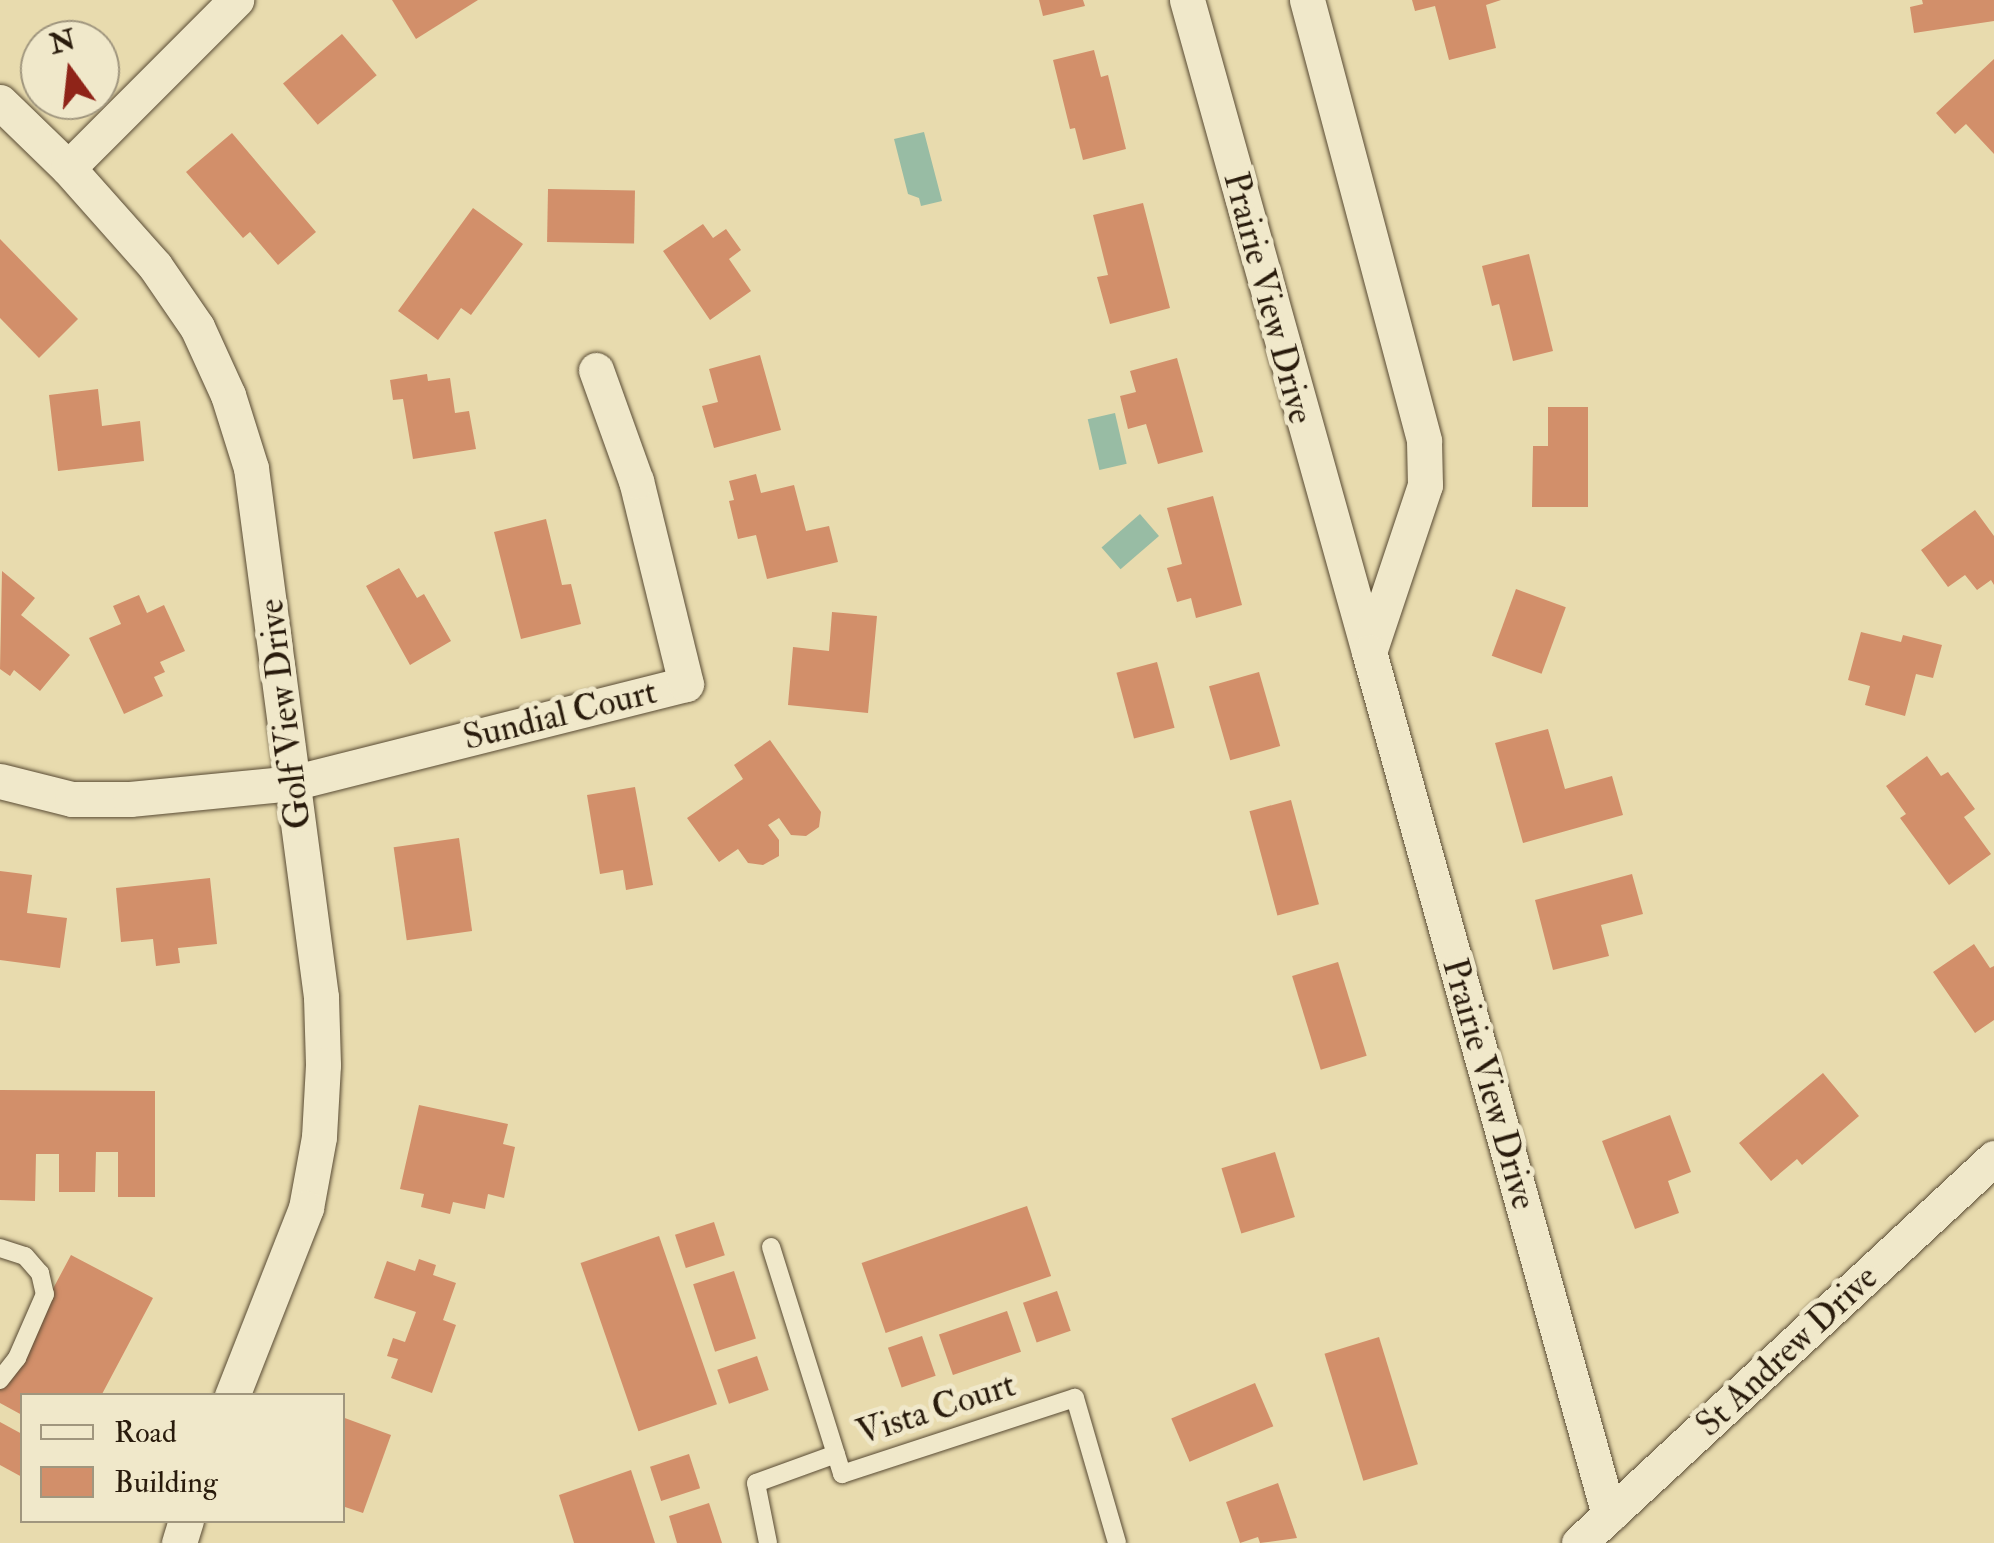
<!DOCTYPE html>
<html>
<head>
<meta charset="utf-8">
<style>
	body { margin:0 }
	#map { position:relative; width:1994px; height:1543px; overflow:hidden; background:#e8dbae; font-family:"IM FELL Double Pica",serif }
	div>[style] { position:absolute }
	.water>* { inset:0; background:#98bca4; transform-origin:0 0 }
	.building>* { inset:0; background:#d28f6a; transform-origin:0 0 }
	.roads { filter:drop-shadow(0 0 2px #594b34) drop-shadow(0 0 2px #594b34) }
	.lane>* { height:18px; margin:-9px; padding:0 9px; transform-origin:9px; border-radius:9px; background:#f0e8ca }
	.street>* { height:35px; margin:-17.5px; padding:0 17.5px; transform-origin:17.5px; border-radius:17.5px; background:#f0e8ca }
	span { translate:-50% -50%; white-space:nowrap; text-align:center; line-height:1.15; -webkit-text-stroke:10px #f0e8ca; paint-order:stroke }
	.street-label { font-size:35px; color:#291b0c }
	.legend { position:absolute; left:20px; top:1393px; width:325px; height:130px; box-sizing:border-box; background:#f0e8ca; border:2px solid #a0967e; margin:0; padding:12px 18px; list-style:none; font-size:30px; color:#291b0c }
	.legend li { display:flex; align-items:center; gap:20px; height:50px }
	.legend b { width:50px; border:2px solid #a0967e }
	.north { position:absolute; left:20px; top:20px; width:100px; height:100px; box-sizing:border-box; background:#f0e8ca; border:2px solid #a0967e; border-radius:50%; rotate:345deg; font-size:28px; font-weight:700; line-height:40px; text-align:center; color:#291b0c }
	.north::after { content:''; display:block; margin:auto; width:35px; height:45px; background:#8f2418; clip-path:polygon(50% 0,100% 100%,50% 72%,0 100%) }
</style>
</head>
<body>
<div id="map">
	<div class="water">
		<i style="clip-path:polygon(924px 132px,942px 201px,921px 206px,919px 198px,908px 194px,894px 139px)"></i>
		<i style="left:1115px;top:413px;width:52px;height:28px;rotate:77deg"></i>
		<i style="left:1140px;top:514px;width:29px;height:51px;rotate:49deg"></i>
	</div>
	<div class="building">
		<i style="clip-path:polygon(392px 0,478px 0,416px 39px)"></i>
		<i style="clip-path:polygon(1039px 0,1083px 0,1085px 6px,1043px 16px)"></i>
		<i style="clip-path:polygon(1412px 0,1501px 0,1486px 5px,1496px 48px,1449px 60px,1435px 6px,1415px 11px)"></i>
		<i style="clip-path:polygon(1922px 0,1994px 0,1994px 21px,1914px 33px,1910px 7px,1923px 4px)"></i>
		<i style="left:342px;top:34px;width:54px;height:77px;rotate:50deg"></i>
		<i style="clip-path:polygon(1094px 50px,1101px 77px,1108px 75px,1126px 149px,1083px 160px,1075px 128px,1070px 129px,1053px 60px)"></i>
		<i style="clip-path:polygon(1994px 59px,1994px 154px,1966px 124px,1955px 134px,1936px 113px)"></i>
		<i style="clip-path:polygon(232px 133px,316px 232px,278px 265px,250px 232px,243px 238px,186px 172px)"></i>
		<i style="left:548px;top:189px;width:87px;height:53px;rotate:1deg"></i>
		<i style="clip-path:polygon(1143px 203px,1170px 308px,1110px 324px,1097px 277px,1108px 275px,1093px 215px)"></i>
		<i style="clip-path:polygon(473px 208px,523px 244px,471px 315px,461px 308px,438px 340px,398px 311px)"></i>
		<i style="clip-path:polygon(703px 224px,713px 238px,726px 229px,741px 250px,729px 259px,751px 291px,710px 320px,663px 251px)"></i>
		<i style="clip-path:polygon(0 239px,78px 319px,39px 358px,0 318px)"></i>
		<i style="clip-path:polygon(1529px 254px,1553px 351px,1513px 361px,1499px 304px,1492px 306px,1482px 266px)"></i>
		<i style="clip-path:polygon(760px 355px,781px 430px,714px 448px,702px 406px,718px 402px,709px 369px)"></i>
		<i style="clip-path:polygon(1177px 358px,1203px 452px,1158px 464px,1146px 424px,1128px 429px,1120px 396px,1136px 392px,1130px 371px)"></i>
		<i style="clip-path:polygon(427px 374px,428px 381px,450px 378px,455px 413px,469px 411px,476px 449px,413px 459px,403px 399px,393px 400px,390px 380px)"></i>
		<i style="clip-path:polygon(98px 389px,102px 426px,140px 421px,144px 461px,58px 471px,49px 395px)"></i>
		<i style="clip-path:polygon(1548px 407px,1588px 407px,1588px 507px,1532px 507px,1533px 446px,1548px 446px)"></i>
		<i style="clip-path:polygon(756px 474px,761px 493px,794px 485px,806px 531px,829px 526px,838px 562px,767px 579px,756px 535px,738px 539px,729px 501px,734px 500px,729px 481px)"></i>
		<i style="clip-path:polygon(1213px 496px,1242px 605px,1196px 618px,1191px 598px,1177px 602px,1167px 568px,1182px 564px,1167px 508px)"></i>
		<i style="clip-path:polygon(1975px 510px,1994px 536px,1994px 585px,1991px 580px,1977px 590px,1965px 575px,1948px 587px,1921px 550px)"></i>
		<i style="clip-path:polygon(546px 519px,562px 585px,571px 584px,581px 624px,521px 639px,494px 532px)"></i>
		<i style="clip-path:polygon(399px 568px,417px 598px,424px 594px,451px 641px,410px 665px,366px 586px)"></i>
		<i style="clip-path:polygon(2px 571px,35px 598px,21px 615px,70px 655px,40px 691px,14px 670px,10px 676px,0 669px)"></i>
		<i style="left:1516px;top:589px;width:53px;height:71px;rotate:20deg"></i>
		<i style="clip-path:polygon(139px 595px,147px 613px,164px 605px,185px 651px,160px 662px,165px 672px,154px 677px,163px 696px,124px 714px,89px 638px,121px 624px,113px 606px)"></i>
		<i style="clip-path:polygon(832px 612px,877px 616px,868px 713px,788px 705px,793px 647px,829px 651px)"></i>
		<i style="clip-path:polygon(1861px 632px,1901px 642px,1903px 635px,1942px 645px,1933px 678px,1916px 674px,1905px 716px,1865px 705px,1870px 686px,1848px 680px)"></i>
		<i style="left:1157px;top:662px;width:68px;height:42px;rotate:75deg"></i>
		<i style="left:1259px;top:672px;width:77px;height:52px;rotate:74deg"></i>
		<i style="clip-path:polygon(1548px 729px,1565px 789px,1612px 776px,1623px 815px,1523px 843px,1495px 743px)"></i>
		<i style="clip-path:polygon(770px 740px,821px 812px,819px 827px,806px 836px,791px 835px,779px 818px,768px 825px,779px 840px,779px 856px,763px 865px,748px 863px,738px 849px,719px 862px,687px 818px,743px 779px,734px 765px)"></i>
		<i style="clip-path:polygon(1927px 756px,1941px 776px,1948px 772px,1975px 809px,1964px 817px,1991px 854px,1949px 885px,1900px 818px,1906px 814px,1886px 786px)"></i>
		<i style="clip-path:polygon(635px 787px,653px 885px,626px 890px,623px 870px,600px 874px,587px 795px)"></i>
		<i style="left:1291px;top:800px;width:108px;height:43px;rotate:75deg"></i>
		<i style="left:459px;top:838px;width:94px;height:66px;rotate:82deg"></i>
		<i style="clip-path:polygon(0 871px,32px 875px,27px 913px,67px 918px,60px 968px,0 960px)"></i>
		<i style="clip-path:polygon(1632px 874px,1643px 914px,1601px 925px,1609px 956px,1553px 970px,1535px 900px)"></i>
		<i style="clip-path:polygon(210px 878px,217px 944px,178px 948px,180px 963px,156px 966px,153px 939px,121px 942px,116px 888px)"></i>
		<i style="clip-path:polygon(1974px 944px,1990px 968px,1994px 966px,1994px 1020px,1975px 1033px,1933px 972px)"></i>
		<i style="left:1338px;top:962px;width:98px;height:48px;rotate:73deg"></i>
		<i style="clip-path:polygon(1823px 1073px,1859px 1116px,1802px 1165px,1797px 1159px,1771px 1181px,1739px 1143px)"></i>
		<i style="clip-path:polygon(0 1090px,155px 1091px,155px 1197px,118px 1197px,118px 1152px,96px 1152px,95px 1192px,59px 1192px,59px 1154px,36px 1154px,35px 1201px,0 1200px)"></i>
		<i style="clip-path:polygon(419px 1105px,508px 1124px,503px 1144px,515px 1147px,504px 1198px,488px 1194px,485px 1209px,453px 1202px,450px 1214px,421px 1207px,424px 1194px,400px 1189px)"></i>
		<i style="clip-path:polygon(1670px 1115px,1691px 1172px,1668px 1181px,1679px 1213px,1635px 1229px,1602px 1141px)"></i>
		<i style="left:1275px;top:1152px;width:68px;height:56px;rotate:73deg"></i>
		<i style="left:1027px;top:1206px;width:74px;height:175px;rotate:71deg"></i>
		<i style="left:714px;top:1222px;width:35px;height:41px;rotate:72deg"></i>
		<i style="left:659px;top:1236px;width:178px;height:83px;rotate:71deg"></i>
		<i style="clip-path:polygon(71px 1255px,153px 1298px,101px 1396px,22px 1396px,22px 1415px,0 1403px,0 1388px)"></i>
		<i style="clip-path:polygon(419px 1259px,436px 1265px,433px 1275px,456px 1283px,443px 1320px,456px 1325px,432px 1393px,391px 1378px,398px 1359px,387px 1356px,393px 1338px,405px 1342px,416px 1312px,374px 1298px,387px 1261px,415px 1271px)"></i>
		<i style="left:734px;top:1271px;width:71px;height:43px;rotate:72deg"></i>
		<i style="left:1057px;top:1291px;width:42px;height:36px;rotate:71deg"></i>
		<i style="left:1007px;top:1311px;width:43px;height:72px;rotate:71deg"></i>
		<i style="left:922px;top:1336px;width:42px;height:36px;rotate:71deg"></i>
		<i style="left:1379px;top:1337px;width:133px;height:57px;rotate:73deg"></i>
		<i style="left:757px;top:1356px;width:36px;height:42px;rotate:71deg"></i>
		<i style="left:1255px;top:1383px;width:47px;height:91px;rotate:67deg"></i>
		<i style="clip-path:polygon(342px 1417px,391px 1435px,363px 1513px,342px 1506px)"></i>
		<i style="clip-path:polygon(0 1422px,22px 1434px,22px 1477px,0 1465px)"></i>
		<i style="left:689px;top:1454px;width:36px;height:41px;rotate:72deg"></i>
		<i style="clip-path:polygon(631px 1470px,655px 1543px,574px 1543px,559px 1495px)"></i>
		<i style="clip-path:polygon(1278px 1483px,1297px 1538px,1260px 1543px,1258px 1537px,1240px 1543px,1226px 1502px)"></i>
		<i style="clip-path:polygon(709px 1503px,722px 1543px,677px 1543px,669px 1516px)"></i>
	</div>
	<div class="roads">
		<div class="lane">
			<i style="left:771px;top:1247px;width:238px;rotate:72.6deg"></i>
			<i style="left:842px;top:1474px;width:245px;rotate:-18.1deg"></i>
			<i style="left:1075px;top:1398px;width:151px;rotate:73.8deg"></i>
			<i style="left:0;top:1248px;width:26px;rotate:18deg"></i>
			<i style="left:25px;top:1256px;width:23px;rotate:49deg"></i>
			<i style="left:40px;top:1273px;width:22px;rotate:77deg"></i>
			<i style="left:45px;top:1294px;width:70px;rotate:113.6deg"></i>
			<i style="left:17px;top:1358px;width:28px;rotate:128deg"></i>
			<i style="left:768px;top:1543px;width:61px;rotate:-101.3deg"></i>
			<i style="left:756px;top:1483px;width:85px;rotate:-19.9deg"></i>
		</div>
		<div class="street">
			<i style="left:1187px;top:0;width:677px;rotate:74.4deg"></i>
			<i style="left:1307px;top:0;width:456px;rotate:75.1deg"></i>
			<i style="left:1424px;top:441px;width:44px;rotate:88.7deg"></i>
			<i style="left:1425px;top:485px;width:176px;rotate:108.5deg"></i>
			<i style="left:1369px;top:652px;width:896px;rotate:74.46deg"></i>
			<i style="left:0;top:102px;width:95px;rotate:44.1deg"></i>
			<i style="left:68px;top:168px;width:131px;rotate:48.4deg"></i>
			<i style="left:155px;top:266px;width:74px;rotate:55.5deg"></i>
			<i style="left:197px;top:327px;width:75px;rotate:65.5deg"></i>
			<i style="left:228px;top:395px;width:77px;rotate:72.5deg"></i>
			<i style="left:251px;top:468px;width:534px;rotate:82.46deg"></i>
			<i style="left:321px;top:997px;width:68px;rotate:88.3deg"></i>
			<i style="left:323px;top:1065px;width:72px;rotate:93.2deg"></i>
			<i style="left:319px;top:1137px;width:72px;rotate:100.4deg"></i>
			<i style="left:306px;top:1208px;width:202px;rotate:111.5deg"></i>
			<i style="left:68px;top:168px;width:238px;rotate:-45deg"></i>
			<i style="left:0;top:781px;width:74px;rotate:14deg"></i>
			<i style="left:72px;top:799px;width:58px"></i>
			<i style="left:130px;top:799px;width:163px;rotate:-5.6deg"></i>
			<i style="left:292px;top:783px;width:406px;rotate:-14.1deg"></i>
			<i style="left:686px;top:684px;width:209px;rotate:-103.8deg"></i>
			<i style="left:636px;top:481px;width:118px;rotate:-109.8deg"></i>
			<i style="left:179px;top:1543px;width:24px;rotate:-73deg"></i>
			<i style="left:1579px;top:1543px;width:566px;rotate:-42.85deg"></i>
		</div>
	</div>
	<div class="street-label">
		<span style="left:1268px;top:298px;rotate:75deg">Prairie View Drive</span>
		<span style="left:285px;top:714px;rotate:-97deg">Golf View Drive</span>
		<span style="left:560px;top:715px;rotate:-14deg">Sundial Court</span>
		<span style="left:1489px;top:1084px;rotate:74deg">Prairie View Drive</span>
		<span style="left:1787px;top:1351px;rotate:-43deg">St Andrew Drive</span>
		<span style="left:936px;top:1409px;rotate:-18deg">Vista Court</span>
	</div>
	<ul class="legend">
	<li><b style="height:12px;background:#f0e8ca"></b>Road</li>
	<li><b style="height:28px;background:#d28f6a"></b>Building</li>
	</ul>
	<div class="north">N</div>
</div>
</body>
</html>
